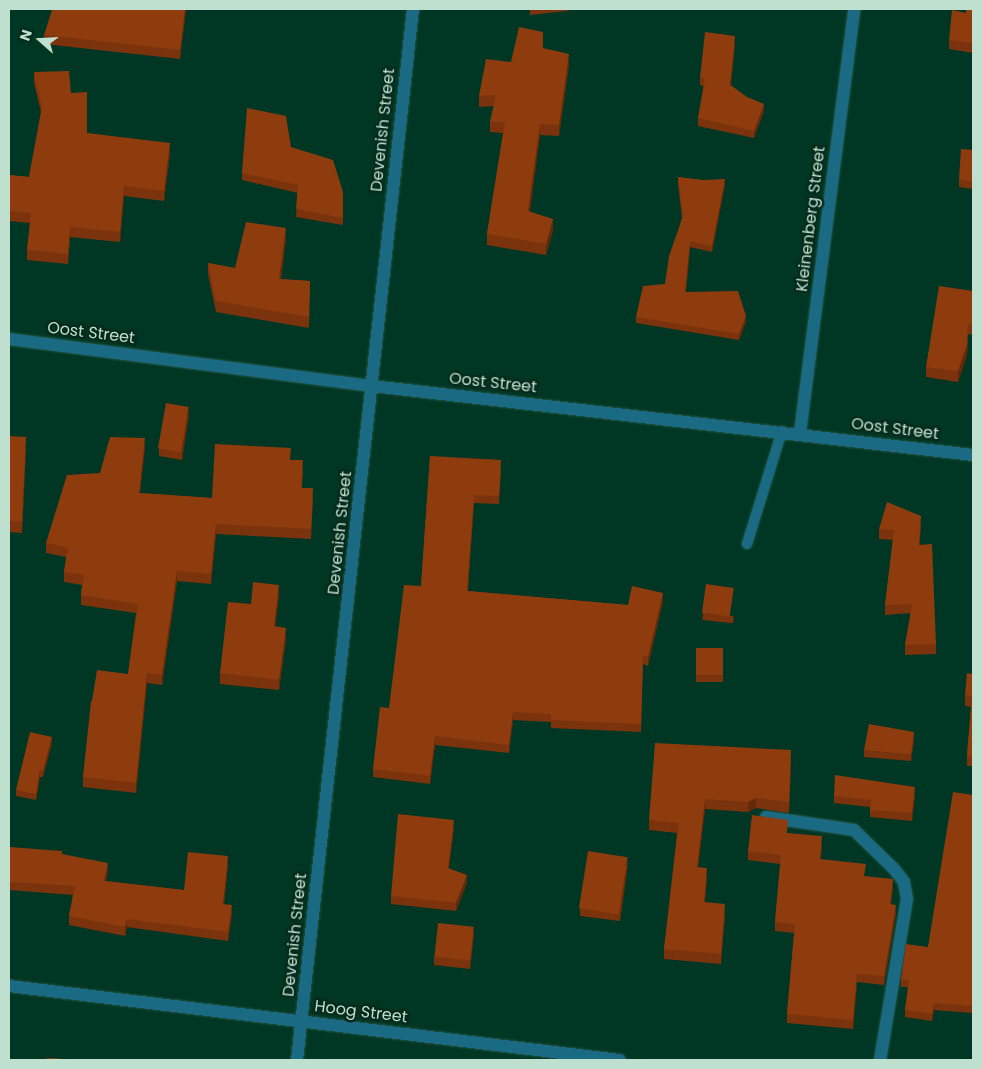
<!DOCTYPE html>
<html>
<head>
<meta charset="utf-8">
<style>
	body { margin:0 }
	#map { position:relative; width:982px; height:1069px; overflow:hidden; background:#003724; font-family:Poppins,sans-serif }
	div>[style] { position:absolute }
	.roads { filter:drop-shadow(0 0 1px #225543) drop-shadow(0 0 1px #225543) }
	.lane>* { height:10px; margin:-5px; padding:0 5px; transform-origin:5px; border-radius:5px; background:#1a6a83 }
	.street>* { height:12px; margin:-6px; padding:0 6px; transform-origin:6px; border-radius:6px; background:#1a6a83 }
	.wall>* { inset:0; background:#7a330c; transform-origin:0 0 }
	.shaded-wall>* { inset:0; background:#63290a }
	.building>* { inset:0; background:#8e3b0e; transform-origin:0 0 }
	span { translate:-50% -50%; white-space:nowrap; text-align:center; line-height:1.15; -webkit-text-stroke:5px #062b1d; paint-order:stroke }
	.street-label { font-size:16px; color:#bfdfcf }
	.frame { position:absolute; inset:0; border:10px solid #bfdfcf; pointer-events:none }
	.north { position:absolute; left:15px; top:15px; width:50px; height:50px; -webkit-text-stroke:4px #062b1d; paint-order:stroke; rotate:289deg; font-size:14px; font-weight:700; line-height:20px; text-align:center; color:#bfdfcf }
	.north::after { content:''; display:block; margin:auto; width:18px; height:22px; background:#bfdfcf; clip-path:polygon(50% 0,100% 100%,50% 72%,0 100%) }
</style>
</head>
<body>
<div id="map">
	<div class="roads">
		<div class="lane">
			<i style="left:747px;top:544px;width:118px;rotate:-72.8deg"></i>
		</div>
		<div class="street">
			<i style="left:9px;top:339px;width:366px;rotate:7.4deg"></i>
			<i style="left:372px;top:386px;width:605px;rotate:6.55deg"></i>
			<i style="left:800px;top:433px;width:427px;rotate:-82.7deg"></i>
			<i style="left:766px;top:817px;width:89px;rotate:8.4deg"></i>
			<i style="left:854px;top:830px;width:57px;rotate:44.3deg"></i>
			<i style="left:895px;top:870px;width:15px;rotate:53deg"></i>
			<i style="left:904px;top:882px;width:17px;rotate:80deg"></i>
			<i style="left:907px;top:899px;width:163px;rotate:99.5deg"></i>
			<i style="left:9px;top:986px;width:615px;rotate:6.91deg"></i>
			<i style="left:297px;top:1060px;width:1057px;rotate:-83.7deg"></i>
		</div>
	</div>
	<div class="wall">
		<i style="clip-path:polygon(68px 9px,117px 10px,186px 9px,180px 59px,44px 44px,44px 35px)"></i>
		<i style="clip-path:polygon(530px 9px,568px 9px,567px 11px,530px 15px)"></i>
		<i style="clip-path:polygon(973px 9px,973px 53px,949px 49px,949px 40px,966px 13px)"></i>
		<i style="clip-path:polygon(735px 43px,731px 85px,764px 111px,754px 138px,698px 126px,698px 118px,704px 86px,700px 85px,700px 78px)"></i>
		<i style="clip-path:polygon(543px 48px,569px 65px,559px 136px,540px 135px,530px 211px,553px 230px,546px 255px,487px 245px,487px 234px,503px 133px,490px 132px,490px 122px,494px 106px,479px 107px,479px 96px,511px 62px)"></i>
		<i style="clip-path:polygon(34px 72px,71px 93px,87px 133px,170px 153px,164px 201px,124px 196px,120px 242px,70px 237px,68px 264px,27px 260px,27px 250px,30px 223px,9px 221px,9px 175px,29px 177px,41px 112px,34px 83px)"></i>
		<i style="clip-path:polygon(291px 147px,343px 192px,343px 225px,296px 217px,298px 193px,242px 180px,242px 173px)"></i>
		<i style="clip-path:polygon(973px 150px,973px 189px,959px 187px,959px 179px)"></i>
		<i style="clip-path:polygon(678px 177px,725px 185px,712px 252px,690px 247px,686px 292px,746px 322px,739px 340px,636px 323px,636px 317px,665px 284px,682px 218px,678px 184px)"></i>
		<i style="clip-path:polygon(286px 239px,281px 279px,310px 281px,309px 328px,216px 312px,208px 274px,208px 263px,235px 268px)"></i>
		<i style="clip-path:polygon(973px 291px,973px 335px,968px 334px,967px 355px,958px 382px,926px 377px,926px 367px)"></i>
		<i style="clip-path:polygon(189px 414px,182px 460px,159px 456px,159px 448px)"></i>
		<i style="clip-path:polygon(9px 436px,26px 448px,22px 533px,9px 532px)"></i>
		<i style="clip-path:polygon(145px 447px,140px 493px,212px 498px,291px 460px,303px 470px,302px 488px,313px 498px,311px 539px,216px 534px,211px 584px,177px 581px,162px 685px,147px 683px,136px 793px,83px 787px,83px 777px,92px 701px,128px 674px,136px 613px,81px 605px,81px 595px,82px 585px,64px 582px,64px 572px,66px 557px,46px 553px,46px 543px,100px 473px)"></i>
		<i style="clip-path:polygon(430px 456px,501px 468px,499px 504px,474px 503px,468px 591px,628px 605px,663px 601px,648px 666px,643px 664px,641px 732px,551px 728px,551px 722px,513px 720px,509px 753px,435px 745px,430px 784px,373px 777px,373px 769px,421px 586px)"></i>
		<i style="clip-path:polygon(921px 525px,919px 545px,936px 644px,936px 654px,905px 655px,905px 645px,911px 613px,885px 615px,885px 605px,893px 540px,879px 539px,879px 529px)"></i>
		<i style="clip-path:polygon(279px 595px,275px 627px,286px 639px,279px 690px,220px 684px,220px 673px,251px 604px)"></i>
		<i style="left:703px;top:613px;width:31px;height:7px;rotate:6deg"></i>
		<i style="left:696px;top:648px;width:27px;height:34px"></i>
		<i style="clip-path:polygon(973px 662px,973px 766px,967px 766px,967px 755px,971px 707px,965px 706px,965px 695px,972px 674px)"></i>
		<i style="clip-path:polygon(914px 740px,911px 761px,864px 757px,864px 750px)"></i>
		<i style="clip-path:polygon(52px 743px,43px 777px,40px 777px,36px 800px,16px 796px,16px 790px)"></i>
		<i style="clip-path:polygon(791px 760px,789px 813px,756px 808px,748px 812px,705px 809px,698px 867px,707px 878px,705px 902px,725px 914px,721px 964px,664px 959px,664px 949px,677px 833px,649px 830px,649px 820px)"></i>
		<i style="clip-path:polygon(915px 794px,912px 821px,870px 817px,870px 807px,834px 803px,834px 796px)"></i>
		<i style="clip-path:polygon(973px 795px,973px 1013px,934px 1010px,932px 1021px,905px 1017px,905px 1010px,908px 987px,901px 987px,901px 979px,928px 947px)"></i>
		<i style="clip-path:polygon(454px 828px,449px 868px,467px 883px,456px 911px,391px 904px,391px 896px)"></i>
		<i style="clip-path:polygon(788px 833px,822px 845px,820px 860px,865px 876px,893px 888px,891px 904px,896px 914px,884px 985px,857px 982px,853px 1029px,787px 1023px,787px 1014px,794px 933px,775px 931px,775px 922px,780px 864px,748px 860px,748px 851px)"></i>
		<i style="clip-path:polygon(9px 847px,62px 854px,108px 872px,106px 881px,184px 890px,228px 865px,224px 904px,232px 914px,228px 941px,127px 927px,125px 936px,69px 925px,69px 916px,73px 895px,9px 890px)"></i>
		<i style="clip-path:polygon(628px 864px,620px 921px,580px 916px,580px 908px)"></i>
		<i style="clip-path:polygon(474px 934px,470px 969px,434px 965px,434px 957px)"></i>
	</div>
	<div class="shaded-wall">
		<i style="clip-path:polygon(185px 9px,186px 9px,180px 59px,180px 50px)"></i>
		<i style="clip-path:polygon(735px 36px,735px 43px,730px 92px,730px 85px)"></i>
		<i style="clip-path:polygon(569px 54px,569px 65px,559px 136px,559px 125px)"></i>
		<i style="clip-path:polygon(764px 104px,764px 111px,754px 138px,754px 131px)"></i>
		<i style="clip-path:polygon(540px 124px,540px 135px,528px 222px,528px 211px)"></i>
		<i style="clip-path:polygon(170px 143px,170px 153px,164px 201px,164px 191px)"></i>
		<i style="clip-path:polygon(725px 179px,725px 185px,712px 252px,712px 246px)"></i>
		<i style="clip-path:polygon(124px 186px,124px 196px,120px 242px,120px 232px)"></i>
		<i style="clip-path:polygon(553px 219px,553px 230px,546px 255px,546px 244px)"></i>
		<i style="clip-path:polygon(70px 227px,70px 237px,68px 264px,68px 254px)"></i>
		<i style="clip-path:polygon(286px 228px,286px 239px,279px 290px,279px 279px)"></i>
		<i style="clip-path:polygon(690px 241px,690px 247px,685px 298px,685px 292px)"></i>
		<i style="clip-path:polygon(746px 316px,746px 322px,739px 340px,739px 334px)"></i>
		<i style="clip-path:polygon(968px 324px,967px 355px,958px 382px,958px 371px)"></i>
		<i style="clip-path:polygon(189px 407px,189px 414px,182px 460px,182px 452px)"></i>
		<i style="clip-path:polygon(26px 437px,26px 448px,22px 533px,22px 522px)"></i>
		<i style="clip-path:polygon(145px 438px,145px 447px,139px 502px,139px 493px)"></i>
		<i style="clip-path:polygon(474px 495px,474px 503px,467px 599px,467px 591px)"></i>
		<i style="clip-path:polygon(921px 516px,921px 525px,919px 555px,919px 545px)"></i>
		<i style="clip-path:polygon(216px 524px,216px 534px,211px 584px,211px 574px)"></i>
		<i style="clip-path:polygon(177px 571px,177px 581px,162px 685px,162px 675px)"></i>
		<i style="clip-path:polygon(279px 585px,279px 595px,274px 637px,274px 626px)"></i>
		<i style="clip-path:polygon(663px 593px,663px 601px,648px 666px,648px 657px)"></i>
		<i style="clip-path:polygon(286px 628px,286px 639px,279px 690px,279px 680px)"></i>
		<i style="clip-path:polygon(147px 673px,147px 683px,136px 793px,136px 783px)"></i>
		<i style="clip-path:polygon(513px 712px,513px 720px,509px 753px,509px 745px)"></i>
		<i style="clip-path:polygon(914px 732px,914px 740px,911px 761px,911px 754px)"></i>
		<i style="clip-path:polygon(435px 736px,435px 745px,430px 784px,430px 776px)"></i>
		<i style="clip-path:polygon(52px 737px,52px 743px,43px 777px,43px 771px)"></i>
		<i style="clip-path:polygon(791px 750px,791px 760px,789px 813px,789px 802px)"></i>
		<i style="clip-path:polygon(40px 770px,40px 777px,36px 800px,36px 794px)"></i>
		<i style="clip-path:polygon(915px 787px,915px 794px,912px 821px,912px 813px)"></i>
		<i style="clip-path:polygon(756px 798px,756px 808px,748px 812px,748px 802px)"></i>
		<i style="clip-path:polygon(705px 799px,705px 809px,697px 877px,697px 867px)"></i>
		<i style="clip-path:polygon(454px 820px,454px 828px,448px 876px,448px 868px)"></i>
		<i style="clip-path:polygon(822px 836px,822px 845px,820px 868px,820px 859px)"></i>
		<i style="clip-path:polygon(228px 856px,228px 865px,223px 913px,223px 904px)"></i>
		<i style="clip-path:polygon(628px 857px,628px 864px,620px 921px,620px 914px)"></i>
		<i style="clip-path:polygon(108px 863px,108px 872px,104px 890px,104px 881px)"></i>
		<i style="clip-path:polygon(707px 868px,707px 878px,704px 912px,704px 902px)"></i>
		<i style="clip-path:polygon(467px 875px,467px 883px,456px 911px,456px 903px)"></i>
		<i style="clip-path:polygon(893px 879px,893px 888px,890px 913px,890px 904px)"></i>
		<i style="clip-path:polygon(725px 904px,725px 914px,721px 964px,721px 954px)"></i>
		<i style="clip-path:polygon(232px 905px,232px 914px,228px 941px,228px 932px)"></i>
		<i style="clip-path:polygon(896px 905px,896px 914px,884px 985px,884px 976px)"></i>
		<i style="clip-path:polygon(127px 919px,127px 927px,125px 936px,125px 927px)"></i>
		<i style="clip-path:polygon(474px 927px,474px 934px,470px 969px,470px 961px)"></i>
		<i style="clip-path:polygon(857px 974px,857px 982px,853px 1029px,853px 1020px)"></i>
		<i style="clip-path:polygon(934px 1003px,934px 1010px,932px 1021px,932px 1014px)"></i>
	</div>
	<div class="building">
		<i style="clip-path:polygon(68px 9px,109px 9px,117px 10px,117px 9px,185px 9px,180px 50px,44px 35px,52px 10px)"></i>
		<i style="clip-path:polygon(966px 9px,973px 9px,973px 43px,949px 40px,952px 10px,966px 13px)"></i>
		<i style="clip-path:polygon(519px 27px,543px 32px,543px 48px,569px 54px,559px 125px,540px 124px,528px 211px,553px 219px,546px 244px,487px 234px,505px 122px,490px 122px,496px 95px,479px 96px,486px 59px,511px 62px)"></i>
		<i style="clip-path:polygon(705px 32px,735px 36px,730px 85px,747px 97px,764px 104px,754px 131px,698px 118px,705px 78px,700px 78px)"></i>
		<i style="clip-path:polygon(69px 71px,71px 93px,87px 92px,87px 133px,170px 143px,164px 191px,124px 186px,120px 232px,70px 227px,68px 254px,27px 250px,31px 213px,9px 211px,9px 175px,29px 177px,42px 107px,34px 72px)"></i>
		<i style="clip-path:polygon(247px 108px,286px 116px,291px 147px,333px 160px,343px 192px,343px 218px,296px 209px,298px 185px,242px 173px)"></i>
		<i style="clip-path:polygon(961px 149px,973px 150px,973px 182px,959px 179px)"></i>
		<i style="clip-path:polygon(678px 177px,704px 180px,725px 179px,712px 246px,690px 241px,685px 292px,738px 291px,746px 316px,739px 334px,636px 317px,643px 286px,665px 284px,669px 256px,683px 216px)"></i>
		<i style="clip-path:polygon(246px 222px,286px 228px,279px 279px,310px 281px,309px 317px,216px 301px,208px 263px,235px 268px)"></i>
		<i style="clip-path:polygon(939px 286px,973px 291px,973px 325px,968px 324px,967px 345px,958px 371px,926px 367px)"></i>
		<i style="left:166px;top:403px;width:23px;height:46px;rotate:10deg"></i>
		<i style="clip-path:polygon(9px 436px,26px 437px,22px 522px,9px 521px)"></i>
		<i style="clip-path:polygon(110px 437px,145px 438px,139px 493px,212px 498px,215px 444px,291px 448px,290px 460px,303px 460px,301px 488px,313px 488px,311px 529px,216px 524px,211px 574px,177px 571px,162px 675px,147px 673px,136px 783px,83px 777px,91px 701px,92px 701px,97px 670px,128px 674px,138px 604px,81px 595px,84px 575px,64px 572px,68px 548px,46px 543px,67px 475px,100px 473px)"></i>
		<i style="clip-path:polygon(430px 456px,501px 460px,499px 496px,474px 495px,467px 591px,628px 605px,632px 586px,663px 593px,648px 657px,643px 656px,641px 724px,551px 720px,551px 714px,513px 712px,509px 745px,435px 736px,430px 776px,373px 769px,380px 707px,389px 708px,404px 585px,421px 586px)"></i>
		<i style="clip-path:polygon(887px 502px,921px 516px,919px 545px,932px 544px,936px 644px,905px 645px,912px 604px,885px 605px,894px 530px,879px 529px)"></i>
		<i style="clip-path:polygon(253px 582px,279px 585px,274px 626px,286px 628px,279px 680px,220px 673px,228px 602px,251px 604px)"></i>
		<i style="left:706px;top:584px;width:28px;height:29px;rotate:8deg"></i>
		<i style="left:696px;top:648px;width:27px;height:27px"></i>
		<i style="clip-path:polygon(973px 662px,973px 756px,967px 755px,972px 696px,965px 695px,967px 673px,972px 674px)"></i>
		<i style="clip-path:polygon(869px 724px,914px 732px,911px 754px,864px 750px)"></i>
		<i style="clip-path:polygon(30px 732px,52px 737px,43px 771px,40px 770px,36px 794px,16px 790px)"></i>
		<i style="clip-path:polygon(655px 743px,791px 750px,789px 802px,756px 798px,748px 802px,705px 799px,697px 867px,707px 868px,704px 902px,725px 904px,721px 954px,664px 949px,679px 823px,649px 820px)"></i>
		<i style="clip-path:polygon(835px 775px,915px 787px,912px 813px,870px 810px,871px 800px,834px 796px)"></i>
		<i style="clip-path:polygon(953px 792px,973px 795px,973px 1006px,934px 1003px,932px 1014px,905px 1010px,909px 980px,901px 979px,906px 944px,928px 947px)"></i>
		<i style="clip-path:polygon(398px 814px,454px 820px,448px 868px,467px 875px,456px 903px,391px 896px)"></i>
		<i style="clip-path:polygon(752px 815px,788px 820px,787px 833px,822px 836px,820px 859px,866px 864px,864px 876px,893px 879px,890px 904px,896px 905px,884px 976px,857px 974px,853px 1020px,787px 1014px,795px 924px,775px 922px,781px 855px,748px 851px)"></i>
		<i style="clip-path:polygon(9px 847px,62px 851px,62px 854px,108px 863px,104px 881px,184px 890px,188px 852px,228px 856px,223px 904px,232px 905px,228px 932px,127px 919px,125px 927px,69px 916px,75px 886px,9px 882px)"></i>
		<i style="left:588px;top:851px;width:40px;height:58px;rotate:9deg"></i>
		<i style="left:438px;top:923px;width:36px;height:34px;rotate:6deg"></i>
		<i style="clip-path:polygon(51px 1058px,75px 1060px,36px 1060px)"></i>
	</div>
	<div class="street-label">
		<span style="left:383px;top:130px;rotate:-84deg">Devenish Street</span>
		<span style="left:811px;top:219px;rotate:-83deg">Kleinenberg Street</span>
		<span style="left:91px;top:333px;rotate:7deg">Oost Street</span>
		<span style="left:493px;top:383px;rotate:6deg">Oost Street</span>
		<span style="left:895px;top:429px;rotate:7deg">Oost Street</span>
		<span style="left:340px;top:533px;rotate:-84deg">Devenish Street</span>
		<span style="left:295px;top:935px;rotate:-84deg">Devenish Street</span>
		<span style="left:361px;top:1012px;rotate:7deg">Hoog Street</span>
	</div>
	<div class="frame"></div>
	<div class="north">N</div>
</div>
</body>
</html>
